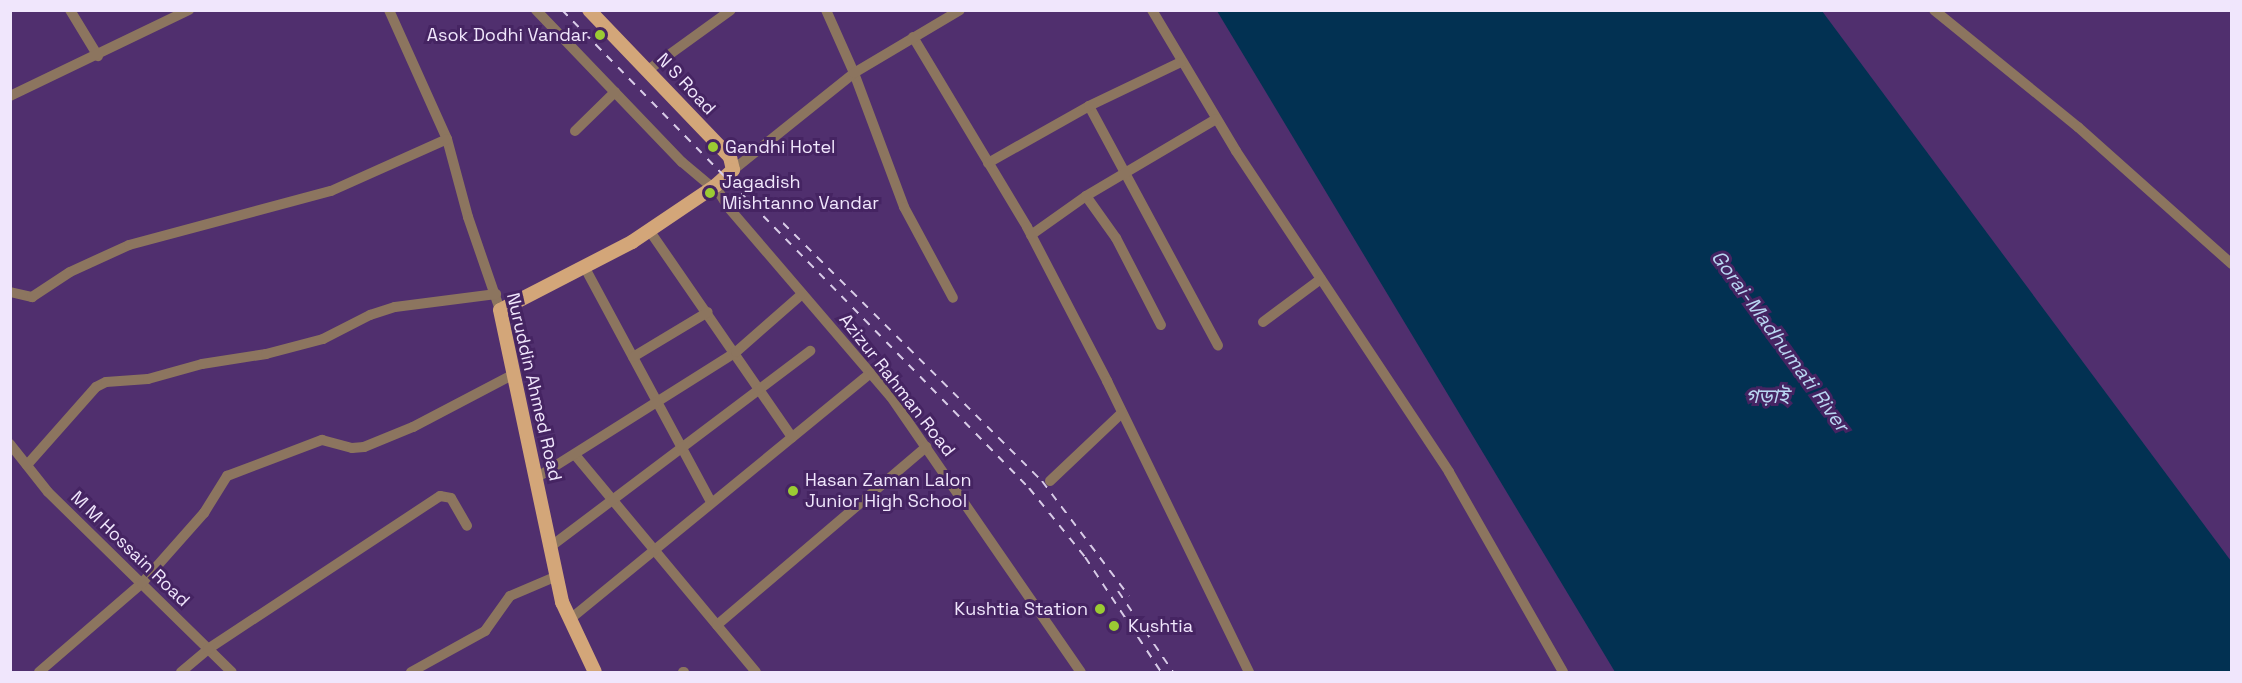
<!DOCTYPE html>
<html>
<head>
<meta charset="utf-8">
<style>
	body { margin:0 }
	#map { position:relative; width:2242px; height:683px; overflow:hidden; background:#502f6e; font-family:"Space Grotesk","Noto Sans Bengali",sans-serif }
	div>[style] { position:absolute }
	.water>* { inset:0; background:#023152 }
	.minor>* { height:10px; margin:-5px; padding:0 5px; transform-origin:5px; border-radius:5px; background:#8c755f }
	.major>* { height:14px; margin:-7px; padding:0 7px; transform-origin:7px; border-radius:7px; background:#d3a679 }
	.rail>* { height:2px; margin-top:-1px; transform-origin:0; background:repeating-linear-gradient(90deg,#d8cbe7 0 8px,transparent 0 16px) }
	.dots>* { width:16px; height:16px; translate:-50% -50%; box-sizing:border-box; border:3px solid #452462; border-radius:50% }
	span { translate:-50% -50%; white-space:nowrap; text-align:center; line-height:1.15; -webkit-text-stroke:6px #452462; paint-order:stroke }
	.poi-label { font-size:18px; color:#f0e6fc }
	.right { translate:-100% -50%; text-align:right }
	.left { translate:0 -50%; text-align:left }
	.street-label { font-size:18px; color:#f0e6fc }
	.water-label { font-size:20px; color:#b9d7f2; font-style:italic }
	.frame { position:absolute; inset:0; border:12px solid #f0e6fc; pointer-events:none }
</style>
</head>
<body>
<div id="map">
	<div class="water">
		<i style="clip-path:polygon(1217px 11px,1822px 11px,2231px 561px,2231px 672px,1615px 672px)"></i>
	</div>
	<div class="minor">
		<i style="left:70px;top:10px;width:54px;rotate:58.7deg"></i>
		<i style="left:389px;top:10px;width:141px;rotate:65.8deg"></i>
		<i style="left:447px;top:139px;width:81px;rotate:74.9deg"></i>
		<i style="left:468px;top:217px;width:98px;rotate:71deg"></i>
		<i style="left:536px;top:10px;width:211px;rotate:46.2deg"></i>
		<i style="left:682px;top:162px;width:39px;rotate:40deg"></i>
		<i style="left:826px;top:10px;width:69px;rotate:66deg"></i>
		<i style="left:854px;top:73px;width:143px;rotate:69.5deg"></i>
		<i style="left:904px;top:207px;width:103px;rotate:61.7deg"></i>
		<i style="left:1152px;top:10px;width:164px;rotate:59.2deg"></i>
		<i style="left:1236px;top:151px;width:385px;rotate:56.4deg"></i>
		<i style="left:1449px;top:472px;width:230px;rotate:60.3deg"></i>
		<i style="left:1934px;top:10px;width:186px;rotate:39.1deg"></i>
		<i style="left:2078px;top:127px;width:206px;rotate:41.7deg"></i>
		<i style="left:913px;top:37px;width:222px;rotate:59deg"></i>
		<i style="left:1027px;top:227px;width:174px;rotate:62.5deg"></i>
		<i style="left:1107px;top:381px;width:324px;rotate:64deg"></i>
		<i style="left:648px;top:70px;width:102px;rotate:-35.9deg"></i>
		<i style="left:10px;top:96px;width:199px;rotate:-25.7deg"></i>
		<i style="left:1089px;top:106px;width:272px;rotate:61.7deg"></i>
		<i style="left:575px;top:131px;width:56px;rotate:-44.3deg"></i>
		<i style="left:988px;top:163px;width:116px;rotate:-29.4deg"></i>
		<i style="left:1089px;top:106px;width:102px;rotate:-25.6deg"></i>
		<i style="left:733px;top:170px;width:155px;rotate:-38.7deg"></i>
		<i style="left:854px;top:73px;width:123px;rotate:-30.7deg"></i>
		<i style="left:715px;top:186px;width:25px;rotate:58deg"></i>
		<i style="left:728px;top:207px;width:250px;rotate:49.4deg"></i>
		<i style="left:891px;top:397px;width:334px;rotate:55.4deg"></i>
		<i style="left:1086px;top:196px;width:52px;rotate:54.5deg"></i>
		<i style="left:1116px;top:238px;width:98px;rotate:62.7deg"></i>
		<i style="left:649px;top:230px;width:252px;rotate:55.4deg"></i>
		<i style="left:1031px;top:235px;width:67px;rotate:-35.3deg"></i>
		<i style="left:1086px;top:196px;width:151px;rotate:-30.6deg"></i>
		<i style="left:585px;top:268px;width:266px;rotate:61.7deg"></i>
		<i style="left:10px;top:292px;width:23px;rotate:13deg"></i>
		<i style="left:32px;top:297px;width:45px;rotate:-33.3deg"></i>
		<i style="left:70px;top:272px;width:65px;rotate:-24.6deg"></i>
		<i style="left:129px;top:245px;width:209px;rotate:-15deg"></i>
		<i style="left:331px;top:191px;width:127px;rotate:-24.1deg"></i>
		<i style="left:1263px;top:322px;width:72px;rotate:-36.6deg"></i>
		<i style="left:633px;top:357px;width:87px;rotate:-31deg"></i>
		<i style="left:10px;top:444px;width:61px;rotate:51.6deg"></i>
		<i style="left:48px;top:492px;width:257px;rotate:44.4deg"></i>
		<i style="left:576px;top:456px;width:281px;rotate:50.2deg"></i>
		<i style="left:27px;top:465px;width:104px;rotate:-48.5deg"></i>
		<i style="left:96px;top:387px;width:11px;rotate:-27deg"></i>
		<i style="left:106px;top:382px;width:42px;rotate:-4.1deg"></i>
		<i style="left:148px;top:379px;width:56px;rotate:-15.5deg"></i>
		<i style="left:202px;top:364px;width:65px;rotate:-8.9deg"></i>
		<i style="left:266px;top:354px;width:59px;rotate:-14.7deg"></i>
		<i style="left:323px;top:339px;width:53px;rotate:-27.1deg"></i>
		<i style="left:370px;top:315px;width:26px;rotate:-18deg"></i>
		<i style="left:395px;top:307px;width:102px;rotate:-7.3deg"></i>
		<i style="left:536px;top:478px;width:236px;rotate:-32.2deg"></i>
		<i style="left:736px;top:352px;width:88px;rotate:-41.3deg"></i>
		<i style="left:1050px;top:481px;width:99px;rotate:-43.4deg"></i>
		<i style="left:550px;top:547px;width:326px;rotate:-37deg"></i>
		<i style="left:569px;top:620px;width:390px;rotate:-39.3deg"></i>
		<i style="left:717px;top:625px;width:275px;rotate:-40.4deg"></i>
		<i style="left:39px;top:672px;width:136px;rotate:-40.8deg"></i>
		<i style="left:142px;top:583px;width:94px;rotate:-48.5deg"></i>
		<i style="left:204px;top:513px;width:44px;rotate:-58.1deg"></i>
		<i style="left:227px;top:476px;width:102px;rotate:-20.8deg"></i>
		<i style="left:322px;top:440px;width:31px;rotate:15deg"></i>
		<i style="left:352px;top:448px;width:12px;rotate:-5deg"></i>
		<i style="left:364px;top:447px;width:53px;rotate:-22.2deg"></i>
		<i style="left:413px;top:427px;width:114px;rotate:-27.7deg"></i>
		<i style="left:181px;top:672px;width:35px;rotate:-40deg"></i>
		<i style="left:208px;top:649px;width:278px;rotate:-33.4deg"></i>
		<i style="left:440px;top:496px;width:11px;rotate:10deg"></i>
		<i style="left:451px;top:498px;width:32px;rotate:60deg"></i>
		<i style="left:411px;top:672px;width:85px;rotate:-29deg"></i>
		<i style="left:485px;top:631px;width:43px;rotate:-54.5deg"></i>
		<i style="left:510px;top:596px;width:51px;rotate:-23.1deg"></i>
		<i style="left:683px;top:672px;width:1px"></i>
	</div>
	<div class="major">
		<i style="left:589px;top:10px;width:204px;rotate:46.2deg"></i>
		<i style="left:730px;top:157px;width:13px;rotate:77deg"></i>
		<i style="left:733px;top:170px;width:24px;rotate:138deg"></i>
		<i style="left:715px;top:186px;width:100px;rotate:146deg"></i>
		<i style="left:632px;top:242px;width:148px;rotate:152.7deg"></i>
		<i style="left:500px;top:310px;width:299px;rotate:78deg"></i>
		<i style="left:562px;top:602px;width:77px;rotate:64.8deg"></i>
	</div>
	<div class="rail">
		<i style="left:562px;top:10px;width:668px;rotate:45.67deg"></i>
		<i style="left:1029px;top:488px;width:89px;rotate:50.9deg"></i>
		<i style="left:1085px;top:557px;width:138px;rotate:56.5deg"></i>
		<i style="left:783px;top:223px;width:366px;rotate:44.9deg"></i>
		<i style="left:1042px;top:481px;width:144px;rotate:52.9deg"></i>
		<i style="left:1118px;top:591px;width:98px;rotate:55.8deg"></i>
	</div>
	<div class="dots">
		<i style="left:600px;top:35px;background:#9bcb33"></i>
		<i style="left:713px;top:147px;background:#9bcb33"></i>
		<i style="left:710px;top:193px;background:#9bcb33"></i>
		<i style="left:793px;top:491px;background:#9bcb33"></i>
		<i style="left:1100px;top:609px;background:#9bcb33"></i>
		<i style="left:1114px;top:626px;background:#9bcb33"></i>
	</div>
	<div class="poi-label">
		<span class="right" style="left:588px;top:35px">Asok Dodhi Vandar</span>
		<span class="left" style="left:725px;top:147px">Gandhi Hotel</span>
		<span class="left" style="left:722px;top:193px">Jagadish<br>Mishtanno Vandar</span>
		<span class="left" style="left:805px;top:491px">Hasan Zaman Lalon<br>Junior High School</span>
		<span class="right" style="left:1088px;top:609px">Kushtia Station</span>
		<span class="left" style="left:1128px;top:626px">Kushtia</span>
	</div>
	<div class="street-label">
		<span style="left:686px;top:84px;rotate:47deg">N S Road</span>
		<span style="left:897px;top:385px;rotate:52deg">Azizur Rahman Road</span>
		<span style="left:534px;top:387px;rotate:77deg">Nuruddin Ahmed Road</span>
		<span style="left:130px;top:549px;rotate:44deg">M M Hossain Road</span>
	</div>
	<div class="water-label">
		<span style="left:1780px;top:341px;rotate:54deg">Gorai-Madhumati River</span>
		<span style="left:1767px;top:396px">গড়াই</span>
	</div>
	<div class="frame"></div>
</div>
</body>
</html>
